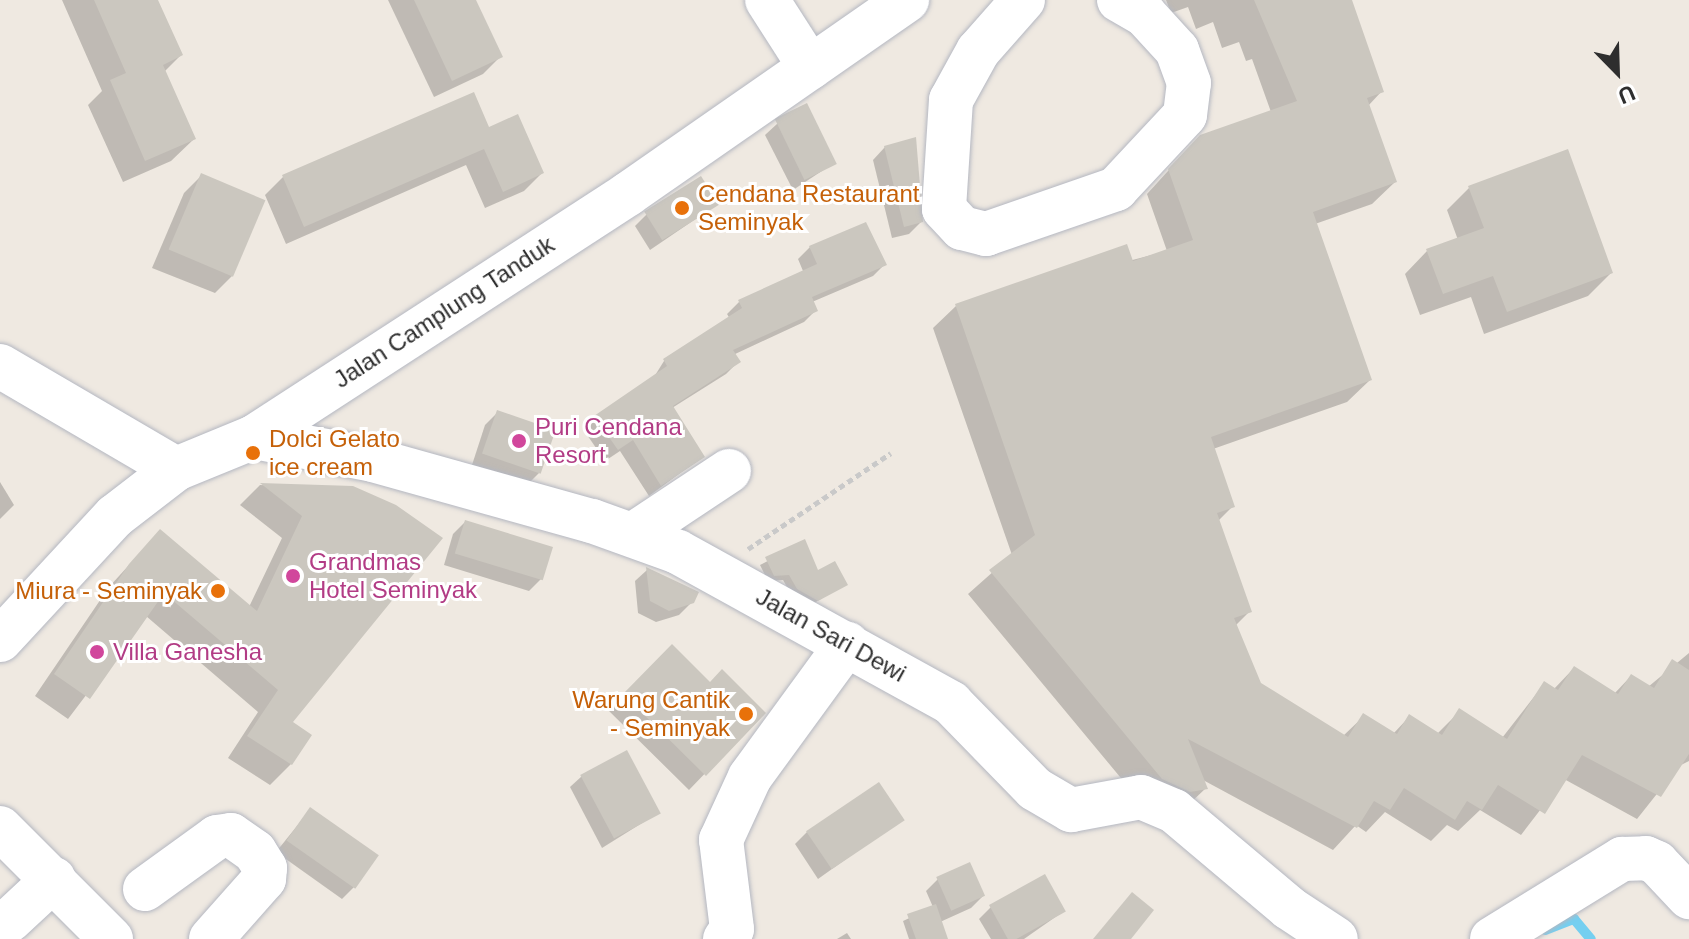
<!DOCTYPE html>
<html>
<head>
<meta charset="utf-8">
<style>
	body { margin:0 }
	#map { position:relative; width:1689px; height:939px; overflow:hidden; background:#efe9e1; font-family:Helvetica,sans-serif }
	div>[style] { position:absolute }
	.shadow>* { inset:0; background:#0003 }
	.stream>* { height:10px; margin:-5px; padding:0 5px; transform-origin:5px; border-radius:5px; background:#75cff0 }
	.building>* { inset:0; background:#cbc7bf; transform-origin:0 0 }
	.path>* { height:5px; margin-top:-2.5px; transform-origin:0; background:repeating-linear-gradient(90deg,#c9c9c9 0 6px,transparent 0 10px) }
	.roads { filter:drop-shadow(0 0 2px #b4b7c1) drop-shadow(0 0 2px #b4b7c1) }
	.minor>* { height:44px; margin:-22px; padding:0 22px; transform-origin:22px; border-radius:22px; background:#fff }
	.dots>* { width:22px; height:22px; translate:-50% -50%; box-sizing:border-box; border:4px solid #fff; border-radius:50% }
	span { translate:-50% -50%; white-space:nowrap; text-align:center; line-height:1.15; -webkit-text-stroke:6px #fff; paint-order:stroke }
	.food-label { font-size:24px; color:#c56008 }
	.left { translate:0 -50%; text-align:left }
	.right { translate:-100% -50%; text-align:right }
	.street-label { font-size:24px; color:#2e2e2e }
	.hotel-label { font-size:24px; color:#b23c85 }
	.north { position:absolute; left:1577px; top:32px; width:80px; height:80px; -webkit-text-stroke:6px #fff; paint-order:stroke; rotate:157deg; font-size:22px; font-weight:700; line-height:32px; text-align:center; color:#2e2e2e }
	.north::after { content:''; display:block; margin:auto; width:28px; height:36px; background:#2e2e2e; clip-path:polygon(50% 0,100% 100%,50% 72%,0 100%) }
</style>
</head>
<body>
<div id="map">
	<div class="shadow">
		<i style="clip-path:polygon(62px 0,156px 0,181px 55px,164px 72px,194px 139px,171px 161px,123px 182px,88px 105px,102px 91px)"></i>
		<i style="clip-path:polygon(388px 0,474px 0,501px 56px,483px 74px,434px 97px)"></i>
		<i style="clip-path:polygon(1166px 0,1350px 0,1382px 91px,1368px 106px,1395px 182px,1372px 204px,1315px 224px,1370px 380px,1347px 402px,1213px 449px,1233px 506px,1218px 521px,1250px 611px,1235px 626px,1259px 685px,1343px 736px,1364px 716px,1393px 734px,1409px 717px,1437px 734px,1460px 711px,1502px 738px,1544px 684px,1553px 690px,1574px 668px,1614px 694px,1631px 676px,1648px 687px,1689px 653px,1689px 761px,1679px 766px,1637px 819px,1564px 779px,1521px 835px,1480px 810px,1458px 831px,1447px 825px,1431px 841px,1385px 812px,1366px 832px,1356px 825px,1333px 850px,1203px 780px,1206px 788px,1183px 810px,1140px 801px,968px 594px,1012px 555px,933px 328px,956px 306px,1167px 251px,1147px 194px,1178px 160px,1271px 112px,1252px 59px,1246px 61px,1239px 42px,1222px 48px,1213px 22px,1196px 29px,1188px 7px,1171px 13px)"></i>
		<i style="clip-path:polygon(778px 123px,834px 163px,793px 190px,765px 135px)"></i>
		<i style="clip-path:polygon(488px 129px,542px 173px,524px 191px,485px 208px,466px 165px,286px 244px,265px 195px,283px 177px)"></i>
		<i style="clip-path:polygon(885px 147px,921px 222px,909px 234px,892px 238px,873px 160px)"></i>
		<i style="clip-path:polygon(202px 175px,233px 275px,215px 293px,152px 268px,184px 193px)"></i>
		<i style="clip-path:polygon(1469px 188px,1611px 273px,1588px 296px,1484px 334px,1471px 297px,1420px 315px,1405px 274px,1427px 251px,1458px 240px,1447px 210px)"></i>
		<i style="clip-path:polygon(716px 205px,650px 250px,635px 226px,647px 214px)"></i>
		<i style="clip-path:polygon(810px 247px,885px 264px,873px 276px,812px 302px,816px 310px,804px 322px,733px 355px,738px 362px,726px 374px,672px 408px,702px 457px,649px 496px,620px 451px,605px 461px,583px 429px,654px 377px,664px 361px,730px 319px,727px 314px,739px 302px,803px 271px,798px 259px)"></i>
		<i style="clip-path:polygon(497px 413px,540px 472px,528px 484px,472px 465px,485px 425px)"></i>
		<i style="clip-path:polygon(0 482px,14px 505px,0 519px)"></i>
		<i style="clip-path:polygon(260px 485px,353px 488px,290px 722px,291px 764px,270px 785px,228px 758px,258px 712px,146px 616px,68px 719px,35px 696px,109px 587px,160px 531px,249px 607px,282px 538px,240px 505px)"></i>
		<i style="clip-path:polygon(465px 522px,541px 579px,529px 591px,444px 565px,453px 534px)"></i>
		<i style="clip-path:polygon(804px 542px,817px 572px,845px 584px,811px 605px,791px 594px,783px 580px,768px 581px,760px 565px)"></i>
		<i style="clip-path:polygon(647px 570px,692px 602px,679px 615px,656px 622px,638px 613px,635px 581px)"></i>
		<i style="clip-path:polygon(672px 646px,710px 684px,763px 713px,689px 790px,609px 711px)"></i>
		<i style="clip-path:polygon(582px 776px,658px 813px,602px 848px,570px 787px)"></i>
		<i style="clip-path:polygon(310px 810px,354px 887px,342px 899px,276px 852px)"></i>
		<i style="clip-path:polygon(902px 819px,818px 879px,795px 844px,807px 832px)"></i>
		<i style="clip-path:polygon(938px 879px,983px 896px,971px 908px,940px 922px,939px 939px,909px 939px,903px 921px,933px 907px,926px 891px)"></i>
		<i style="clip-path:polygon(991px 907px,1064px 911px,1024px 939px,991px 939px,979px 919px)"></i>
		<i style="clip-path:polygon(847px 933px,851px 939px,837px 939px)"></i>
	</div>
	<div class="stream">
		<i style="left:1545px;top:930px;width:31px;rotate:-21deg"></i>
		<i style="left:1574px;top:919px;width:26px;rotate:50deg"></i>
	</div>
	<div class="building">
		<i style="clip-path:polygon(94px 0,158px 0,183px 55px,163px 65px,196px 139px,145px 161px,110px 80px,126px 73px)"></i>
		<i style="clip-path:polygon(414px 0,476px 0,503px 57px,452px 81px)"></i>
		<i style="clip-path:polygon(1254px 0,1352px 0,1384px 92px,1367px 98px,1397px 182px,1313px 212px,1372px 380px,1211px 437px,1235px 507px,1217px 513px,1252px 612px,1234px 618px,1261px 683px,1348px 737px,1363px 713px,1397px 734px,1409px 714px,1442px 735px,1459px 708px,1507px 739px,1544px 681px,1558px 690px,1574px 666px,1618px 694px,1631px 674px,1654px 688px,1672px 659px,1689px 670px,1689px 754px,1661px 797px,1582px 755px,1545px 814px,1498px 785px,1482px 810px,1467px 801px,1455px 820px,1404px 788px,1390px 810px,1374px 801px,1357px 828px,1188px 739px,1208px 789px,1190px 792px,1162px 779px,989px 570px,1035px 535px,955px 304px,1127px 244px,1133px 261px,1193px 240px,1168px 169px,1200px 135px,1297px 101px)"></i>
		<i style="clip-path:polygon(474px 92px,489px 127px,518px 114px,544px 173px,503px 192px,484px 149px,304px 227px,282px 175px)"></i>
		<i style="left:807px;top:103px;width:68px;height:36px;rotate:64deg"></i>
		<i style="clip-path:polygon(916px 137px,923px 222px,904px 227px,884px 146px)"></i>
		<i style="clip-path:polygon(1568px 149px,1613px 273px,1507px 312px,1493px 276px,1443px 294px,1426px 249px,1484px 228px,1468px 186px)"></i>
		<i style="left:201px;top:173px;width:70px;height:83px;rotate:23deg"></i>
		<i style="left:701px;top:176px;width:34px;height:67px;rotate:58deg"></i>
		<i style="clip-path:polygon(866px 222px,887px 265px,812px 297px,818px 311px,733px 350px,741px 362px,673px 406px,705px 457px,661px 486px,633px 440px,618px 450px,594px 416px,667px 366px,663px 359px,742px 308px,738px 300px,817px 264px,809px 246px)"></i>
		<i style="left:497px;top:410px;width:62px;height:46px;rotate:19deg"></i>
		<i style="clip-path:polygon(260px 483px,353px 486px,396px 505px,443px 538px,293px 722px,312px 735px,292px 765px,247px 736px,278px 690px,164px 593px,90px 699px,54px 674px,129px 564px,160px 529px,257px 611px,302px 516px)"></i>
		<i style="left:465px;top:520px;width:92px;height:35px;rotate:17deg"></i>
		<i style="clip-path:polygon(805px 539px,818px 570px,835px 561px,848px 585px,818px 601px,797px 589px,789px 575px,774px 576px,765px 557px)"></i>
		<i style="clip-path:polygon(646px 567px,699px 592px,694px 603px,669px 611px,650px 601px)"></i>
		<i style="clip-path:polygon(672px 644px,710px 682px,722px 669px,766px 713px,706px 776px,623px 694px)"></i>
		<i style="left:627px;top:750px;width:72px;height:53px;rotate:62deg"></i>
		<i style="left:879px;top:782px;width:46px;height:88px;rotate:56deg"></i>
		<i style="left:310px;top:807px;width:84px;height:41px;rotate:35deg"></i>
		<i style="left:970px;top:862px;width:37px;height:37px;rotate:66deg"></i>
		<i style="left:1045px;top:874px;width:43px;height:64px;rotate:61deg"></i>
		<i style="clip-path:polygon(1132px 892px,1154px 910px,1131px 939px,1093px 939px)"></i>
		<i style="clip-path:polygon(936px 904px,948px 939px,916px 939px,907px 914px)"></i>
	</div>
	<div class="path">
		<i style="left:748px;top:549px;width:172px;rotate:-33.9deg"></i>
	</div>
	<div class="roads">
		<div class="minor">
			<i style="left:767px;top:0;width:80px;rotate:57.3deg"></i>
			<i style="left:1023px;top:0;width:68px;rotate:131.4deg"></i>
			<i style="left:978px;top:51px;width:56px;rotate:118.9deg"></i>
			<i style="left:951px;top:100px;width:109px;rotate:93.7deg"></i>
			<i style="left:944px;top:209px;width:26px;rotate:47deg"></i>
			<i style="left:962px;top:228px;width:25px;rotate:14deg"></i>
			<i style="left:986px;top:234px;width:138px;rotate:-19.1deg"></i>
			<i style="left:1116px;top:189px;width:101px;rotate:-47deg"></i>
			<i style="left:1185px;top:115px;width:32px;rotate:-83deg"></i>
			<i style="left:1189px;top:83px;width:35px;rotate:-110deg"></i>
			<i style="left:1177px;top:50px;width:47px;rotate:-132.4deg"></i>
			<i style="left:1145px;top:15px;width:30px;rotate:-150deg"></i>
			<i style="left:0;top:366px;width:204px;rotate:30.3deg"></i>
			<i style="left:254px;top:437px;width:121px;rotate:10.9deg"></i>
			<i style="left:373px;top:460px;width:227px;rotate:15.6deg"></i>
			<i style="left:592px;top:521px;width:91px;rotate:19.8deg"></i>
			<i style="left:678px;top:552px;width:312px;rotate:28.9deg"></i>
			<i style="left:951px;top:703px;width:120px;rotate:45.7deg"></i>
			<i style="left:1035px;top:789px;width:42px;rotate:30.3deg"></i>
			<i style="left:1071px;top:810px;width:71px;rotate:-10.5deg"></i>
			<i style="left:1141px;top:797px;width:36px;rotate:23deg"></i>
			<i style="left:1174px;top:811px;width:150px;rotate:40.1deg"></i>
			<i style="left:1289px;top:908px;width:56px;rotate:33.4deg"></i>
			<i style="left:634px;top:534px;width:114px;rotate:-33.6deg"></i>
			<i style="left:0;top:640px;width:169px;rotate:-47.2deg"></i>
			<i style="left:115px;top:516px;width:77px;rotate:-37.6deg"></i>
			<i style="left:176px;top:469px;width:84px;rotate:-22.3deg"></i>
			<i style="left:254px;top:437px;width:446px;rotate:-33deg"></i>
			<i style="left:628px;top:194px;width:340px;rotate:-34.8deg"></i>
			<i style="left:0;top:828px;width:157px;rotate:45deg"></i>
			<i style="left:145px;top:889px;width:89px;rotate:-35.8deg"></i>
			<i style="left:217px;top:837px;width:14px;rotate:-8deg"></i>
			<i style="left:231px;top:835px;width:29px;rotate:35deg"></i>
			<i style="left:255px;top:852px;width:19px;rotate:58deg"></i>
			<i style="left:265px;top:868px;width:11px;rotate:95deg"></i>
			<i style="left:264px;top:879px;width:80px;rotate:131.5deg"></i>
			<i style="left:10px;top:920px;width:60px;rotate:-43deg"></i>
			<i style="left:725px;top:939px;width:12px;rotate:-55deg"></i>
			<i style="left:732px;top:929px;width:90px;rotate:-97deg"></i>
			<i style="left:721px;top:840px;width:69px;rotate:-65.3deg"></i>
			<i style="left:750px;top:777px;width:165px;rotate:-53.9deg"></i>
			<i style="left:1492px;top:939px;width:153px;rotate:-31.6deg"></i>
			<i style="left:1622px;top:859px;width:24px;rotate:-2deg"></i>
			<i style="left:1646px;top:858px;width:12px;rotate:24deg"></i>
			<i style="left:1657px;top:863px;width:47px;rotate:46.7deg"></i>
		</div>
	</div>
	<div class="dots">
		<i style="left:682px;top:208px;background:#e8710a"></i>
		<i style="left:519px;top:441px;background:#d1479c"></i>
		<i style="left:253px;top:453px;background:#e8710a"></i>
		<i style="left:293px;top:576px;background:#d1479c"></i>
		<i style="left:218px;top:591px;background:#e8710a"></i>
		<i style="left:97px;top:652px;background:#d1479c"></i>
		<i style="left:746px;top:714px;background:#e8710a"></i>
	</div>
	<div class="food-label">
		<span class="left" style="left:698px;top:208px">Cendana Restaurant<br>Seminyak</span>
		<span class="left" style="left:269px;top:453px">Dolci Gelato<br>ice cream</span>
		<span class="right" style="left:202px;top:591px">Miura - Seminyak</span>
		<span class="right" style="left:730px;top:714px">Warung Cantik<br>- Seminyak</span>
	</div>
	<div class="street-label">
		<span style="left:444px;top:312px;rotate:-33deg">Jalan Camplung Tanduk</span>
		<span style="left:831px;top:635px;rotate:29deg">Jalan Sari Dewi</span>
	</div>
	<div class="hotel-label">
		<span class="left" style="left:535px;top:441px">Puri Cendana<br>Resort</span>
		<span class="left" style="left:309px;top:576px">Grandmas<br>Hotel Seminyak</span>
		<span class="left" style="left:113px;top:652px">Villa Ganesha</span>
	</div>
	<div class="north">U</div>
</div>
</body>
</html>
